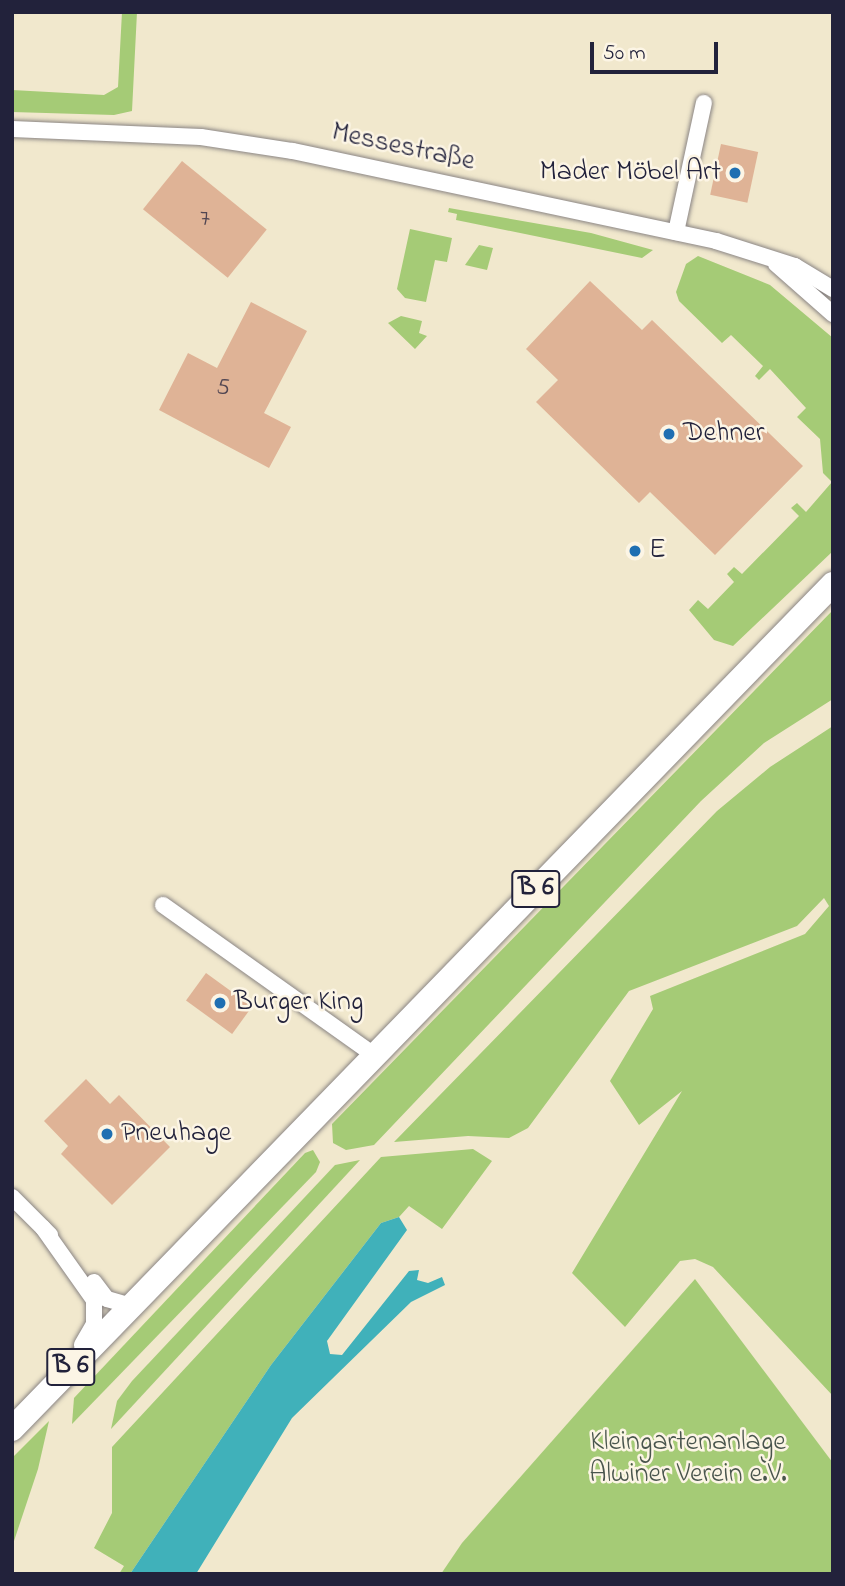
<!DOCTYPE html>
<html>
<head>
<meta charset="utf-8">
<style>
	body { margin:0 }
	#map { position:relative; width:845px; height:1586px; overflow:hidden; background:#f1e8cd; font-family:"Indie Flower",sans-serif }
	div>[style] { position:absolute }
	.green>* { inset:0; background:#a5cb76 }
	.water>* { inset:0; background:#40b1ba }
	.building>* { inset:0; background:#dfb396; transform-origin:0 0 }
	.roads { filter:drop-shadow(0 0 2px #8a8584) drop-shadow(0 0 2px #8a8584) }
	.street>* { height:16px; margin:-8px; padding:0 8px; transform-origin:8px; border-radius:8px; background:#fff }
	.primary>* { height:24px; margin:-12px; padding:0 12px; transform-origin:12px; border-radius:12px; background:#fff }
	.dots>* { width:19px; height:19px; translate:-50% -50%; box-sizing:border-box; border:4px solid #fcf5e5; border-radius:50% }
	span { translate:-50% -50%; white-space:nowrap; text-align:center; line-height:1.15; -webkit-text-stroke:5px #fcf5e5; paint-order:stroke }
	.number-label { font-size:24px; color:#514652 }
	.number-label span { -webkit-text-stroke-width:0 }
	.shield-label span { padding:2px 5px; background:#fcf5e5; border:2px solid; border-radius:5px; -webkit-text-stroke-width:0 }
	.shield-label { font-size:26px; color:#22223b; font-weight:700 }
	.street-label { font-size:28px; color:#22223b }
	.poi-label { font-size:28px; color:#22223b }
	.right { translate:-100% -50%; text-align:right }
	.left { translate:0 -50%; text-align:left }
	.park-label { font-size:28px; color:#49554d }
	.frame { position:absolute; inset:0; border:14px solid #22223b; pointer-events:none }
	.scale { position:absolute; left:590px; top:42px; width:128px; height:32px; box-sizing:border-box; border:4px solid #22223b; border-top:0; padding-left:9px; font-size:21px; line-height:24px; white-space:nowrap; color:#22223b; -webkit-text-stroke:5px #fcf5e5; paint-order:stroke }
</style>
</head>
<body>
<div id="map">
	<div class="green">
		<i style="clip-path:polygon(122px 12px,137px 12px,132px 111px,114px 115px,12px 112px,12px 90px,104px 95px,118px 87px)"></i>
		<i style="clip-path:polygon(449px 208px,591px 233px,653px 250px,642px 258px,456px 220px,457px 214px,448px 212px)"></i>
		<i style="clip-path:polygon(410px 229px,452px 238px,447px 262px,435px 260px,426px 302px,405px 298px,397px 289px)"></i>
		<i style="clip-path:polygon(479px 245px,493px 248px,487px 270px,465px 265px)"></i>
		<i style="clip-path:polygon(698px 256px,770px 285px,833px 338px,833px 551px,733px 646px,714px 640px,689px 610px,698px 600px,708px 609px,734px 582px,727px 574px,734px 567px,742px 574px,799px 516px,791px 508px,797px 503px,806px 512px,832px 482px,823px 473px,820px 439px,797px 417px,806px 408px,770px 369px,759px 380px,755px 376px,763px 366px,731px 335px,722px 343px,679px 301px,676px 292px,686px 264px)"></i>
		<i style="clip-path:polygon(401px 316px,422px 321px,419px 333px,427px 336px,415px 349px,388px 323px)"></i>
		<i style="clip-path:polygon(833px 610px,833px 699px,764px 743px,701px 801px,374px 1145px,346px 1150px,333px 1143px,332px 1124px)"></i>
		<i style="clip-path:polygon(833px 726px,833px 1396px,713px 1267px,695px 1259px,680px 1261px,625px 1327px,572px 1273px,682px 1091px,639px 1125px,610px 1081px,653px 1009px,650px 996px,805px 934px,829px 906px,824px 898px,797px 926px,629px 991px,528px 1128px,509px 1138px,468px 1136px,394px 1142px,717px 811px,770px 767px)"></i>
		<i style="clip-path:polygon(473px 1149px,492px 1161px,442px 1229px,409px 1206px,399px 1217px,381px 1223px,271px 1365px,130px 1574px,119px 1574px,124px 1566px,94px 1548px,112px 1513px,112px 1447px,381px 1157px)"></i>
		<i style="clip-path:polygon(313px 1150px,320px 1162px,316px 1172px,72px 1424px,74px 1398px,305px 1153px)"></i>
		<i style="clip-path:polygon(360px 1160px,111px 1429px,117px 1401px,132px 1381px,335px 1165px)"></i>
		<i style="clip-path:polygon(695px 1279px,833px 1463px,833px 1574px,441px 1574px,462px 1543px)"></i>
		<i style="clip-path:polygon(49px 1421px,38px 1469px,12px 1547px,12px 1458px)"></i>
	</div>
	<div class="water">
		<i style="clip-path:polygon(399px 1217px,407px 1230px,327px 1341px,330px 1354px,342px 1355px,409px 1271px,419px 1270px,417px 1280px,428px 1283px,442px 1277px,445px 1285px,411px 1302px,292px 1418px,196px 1574px,130px 1574px,271px 1365px,381px 1223px)"></i>
	</div>
	<div class="building">
		<i style="left:721px;top:144px;width:38px;height:52px;rotate:12deg"></i>
		<i style="left:182px;top:161px;width:109px;height:62px;rotate:39deg"></i>
		<i style="clip-path:polygon(590px 281px,642px 330px,652px 320px,803px 466px,715px 555px,650px 492px,639px 503px,536px 402px,558px 380px,526px 349px)"></i>
		<i style="clip-path:polygon(251px 302px,307px 331px,264px 413px,291px 427px,269px 468px,159px 410px,188px 353px,217px 368px)"></i>
		<i style="left:206px;top:973px;width:57px;height:34px;rotate:36deg"></i>
		<i style="clip-path:polygon(86px 1079px,110px 1104px,119px 1095px,170px 1147px,112px 1205px,61px 1154px,68px 1146px,44px 1121px)"></i>
	</div>
	<div class="roads">
		<div class="street">
			<i style="left:12px;top:129px;width:189px;rotate:2.4deg"></i>
			<i style="left:201px;top:137px;width:93px;rotate:8.7deg"></i>
			<i style="left:293px;top:151px;width:432px;rotate:12deg"></i>
			<i style="left:716px;top:241px;width:83px;rotate:17.6deg"></i>
			<i style="left:795px;top:266px;width:44px;rotate:31.2deg"></i>
			<i style="left:676px;top:232px;width:132px;rotate:-77.8deg"></i>
			<i style="left:776px;top:264px;width:76px;rotate:41.3deg"></i>
			<i style="left:163px;top:905px;width:259px;rotate:35.4deg"></i>
			<i style="left:12px;top:1197px;width:54px;rotate:45deg"></i>
			<i style="left:43px;top:1228px;width:88px;rotate:54.7deg"></i>
			<i style="left:94px;top:1300px;width:24px;rotate:90deg"></i>
			<i style="left:94px;top:1324px;width:24px;rotate:120deg"></i>
			<i style="left:94px;top:1282px;width:21px;rotate:53deg"></i>
			<i style="left:107px;top:1299px;width:25px;rotate:16deg"></i>
		</div>
		<div class="primary">
			<i style="left:12px;top:1429px;width:1178px;rotate:-45.83deg"></i>
		</div>
	</div>
	<div class="dots">
		<i style="left:735px;top:173px;background:#1f6fb2"></i>
		<i style="left:669px;top:434px;background:#1f6fb2"></i>
		<i style="left:635px;top:551px;background:#1f6fb2"></i>
		<i style="left:220px;top:1003px;background:#1f6fb2"></i>
		<i style="left:107px;top:1134px;background:#1f6fb2"></i>
	</div>
	<div class="number-label">
		<span style="left:205px;top:220px">7</span>
		<span style="left:223px;top:389px">5</span>
	</div>
	<div class="shield-label">
		<span style="left:536px;top:889px">B 6</span>
		<span style="left:71px;top:1367px">B 6</span>
	</div>
	<div class="street-label">
		<span style="left:403px;top:148px;rotate:12deg">Messestraße</span>
	</div>
	<div class="poi-label">
		<span class="right" style="left:721px;top:173px">Mader Möbel Art</span>
		<span class="left" style="left:683px;top:434px">Dehner</span>
		<span class="left" style="left:649px;top:551px">E</span>
		<span class="left" style="left:234px;top:1003px">Burger King</span>
		<span class="left" style="left:121px;top:1134px">Pneuhage</span>
	</div>
	<div class="park-label">
		<span style="left:688px;top:1459px">Kleingartenanlage<br>Alwiner Verein e.V.</span>
	</div>
	<div class="frame"></div>
	<div class="scale">50 m</div>
</div>
</body>
</html>
